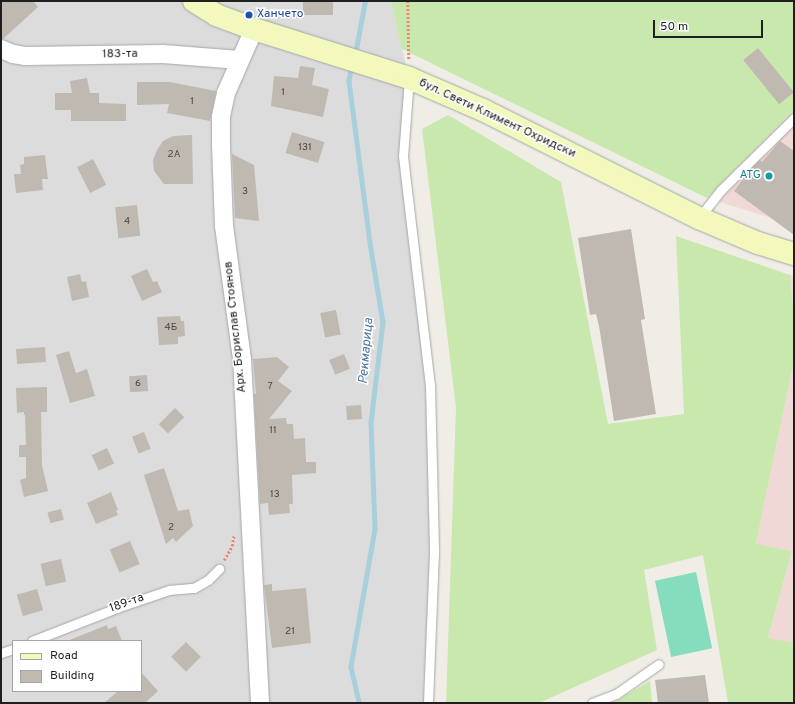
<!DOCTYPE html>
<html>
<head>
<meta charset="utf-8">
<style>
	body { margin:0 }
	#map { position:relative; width:795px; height:704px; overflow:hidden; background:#f0ede6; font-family:Overpass,sans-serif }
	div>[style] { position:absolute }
	.residential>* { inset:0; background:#dddcdc }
	.commercial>* { inset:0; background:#f0d8d6 }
	.grass>* { inset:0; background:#c9e8ae }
	.pitch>* { inset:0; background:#86ddbd; transform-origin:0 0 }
	.stream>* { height:4.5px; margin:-2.25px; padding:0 2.25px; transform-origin:2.25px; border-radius:2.25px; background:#a8cfdc }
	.building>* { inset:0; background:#c0b9b2; transform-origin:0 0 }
	.path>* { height:2.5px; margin-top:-1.25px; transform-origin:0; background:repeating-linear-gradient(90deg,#f68271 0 2px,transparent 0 4px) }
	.roads { filter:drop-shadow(0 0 1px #a6a6a6) drop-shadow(0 0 1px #a6a6a6) }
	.lane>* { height:9px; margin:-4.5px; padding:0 4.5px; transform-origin:4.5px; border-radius:4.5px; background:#fff }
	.street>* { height:18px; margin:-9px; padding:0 9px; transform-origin:9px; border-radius:9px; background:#fff }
	.secondary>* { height:22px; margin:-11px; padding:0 11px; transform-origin:11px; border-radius:11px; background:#f3f8bc }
	.dots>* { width:11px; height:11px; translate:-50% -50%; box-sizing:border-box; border:2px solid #fff; border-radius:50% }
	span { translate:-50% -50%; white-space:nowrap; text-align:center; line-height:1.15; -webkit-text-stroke:3px #fff; paint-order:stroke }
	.number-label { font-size:10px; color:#474644 }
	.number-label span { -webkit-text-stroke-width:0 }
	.transit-label { font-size:12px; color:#164399 }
	.left { translate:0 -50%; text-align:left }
	.street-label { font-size:12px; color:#1f1f1f }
	.culture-label { font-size:12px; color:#0d838f }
	.right { translate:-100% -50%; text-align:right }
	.water-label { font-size:13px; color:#4b76a5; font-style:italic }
	.frame { position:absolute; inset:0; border:2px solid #1f1f1f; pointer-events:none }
	.legend { position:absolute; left:12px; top:640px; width:130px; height:52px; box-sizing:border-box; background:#fff; border:1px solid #a5a5a5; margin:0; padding:5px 7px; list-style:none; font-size:12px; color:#1f1f1f }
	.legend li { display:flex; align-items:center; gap:8px; height:20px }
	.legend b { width:20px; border:1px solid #a5a5a5 }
	.scale { position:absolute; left:653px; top:20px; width:110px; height:18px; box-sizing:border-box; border:2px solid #1f1f1f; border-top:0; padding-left:5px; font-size:12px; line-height:14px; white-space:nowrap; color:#1f1f1f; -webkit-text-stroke:3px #fff; paint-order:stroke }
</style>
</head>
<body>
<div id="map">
	<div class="residential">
		<i style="clip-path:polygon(evenodd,1px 1px,391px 1px,409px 78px,403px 156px,430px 385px,434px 552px,428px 703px,1px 703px,1px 1px,13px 641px,141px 641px,141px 691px,13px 691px,13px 641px)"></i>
	</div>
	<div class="commercial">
		<i style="clip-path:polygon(794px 110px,794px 225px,707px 198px)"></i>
		<i style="clip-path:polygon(790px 275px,794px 276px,794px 315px)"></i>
		<i style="clip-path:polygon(794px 360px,794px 643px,768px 639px,792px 551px,756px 545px)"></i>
	</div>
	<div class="grass">
		<i style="clip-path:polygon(391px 1px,794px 1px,794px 110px,707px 198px,402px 49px)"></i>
		<i style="clip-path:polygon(448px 115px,561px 182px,608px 424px,684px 414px,676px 236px,790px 275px,794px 315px,794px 360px,756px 544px,792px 551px,768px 638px,794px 643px,794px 703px,728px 703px,703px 555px,644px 570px,657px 650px,539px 703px,446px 703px,456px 408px,422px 129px)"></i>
		<i style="clip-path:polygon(650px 681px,652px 703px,611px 703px,616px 701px)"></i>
	</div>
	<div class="pitch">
		<i style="left:696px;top:572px;width:78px;height:42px;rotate:78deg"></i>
	</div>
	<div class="stream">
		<i style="left:355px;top:54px;width:54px;rotate:-79.3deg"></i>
		<i style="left:352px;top:65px;width:16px;rotate:101deg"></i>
		<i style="left:349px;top:81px;width:163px;rotate:82.6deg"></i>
		<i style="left:370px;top:243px;width:80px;rotate:80.7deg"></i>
		<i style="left:383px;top:322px;width:102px;rotate:96.8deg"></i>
		<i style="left:371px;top:423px;width:106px;rotate:87.8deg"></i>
		<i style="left:375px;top:529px;width:140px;rotate:99.9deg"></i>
		<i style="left:351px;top:667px;width:37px;rotate:77deg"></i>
	</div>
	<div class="building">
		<i style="clip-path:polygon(1px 1px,33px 1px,38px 7px,3px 39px,1px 39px)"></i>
		<i style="left:303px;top:1px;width:30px;height:14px"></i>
		<i style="left:758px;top:48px;width:57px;height:19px;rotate:51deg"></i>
		<i style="clip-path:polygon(300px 66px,315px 68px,312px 85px,329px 89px,323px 117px,271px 106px,274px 76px,298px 78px)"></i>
		<i style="clip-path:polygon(87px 78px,90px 93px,99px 93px,99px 103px,126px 104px,126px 121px,71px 121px,71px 110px,55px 110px,55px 93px,72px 93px,70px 81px)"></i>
		<i style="clip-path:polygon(137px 82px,170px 82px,216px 91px,210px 121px,167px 113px,169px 104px,137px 105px)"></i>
		<i style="left:292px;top:132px;width:34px;height:22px;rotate:17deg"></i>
		<i style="clip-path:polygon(192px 135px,193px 184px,164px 184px,154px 171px,153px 160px,157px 150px,163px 141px,173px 136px)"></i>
		<i style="clip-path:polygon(780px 141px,794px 151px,794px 235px,734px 191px,749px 171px,760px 160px,762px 162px)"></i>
		<i style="clip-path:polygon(232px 154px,254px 165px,259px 221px,235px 218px)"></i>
		<i style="clip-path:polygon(45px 155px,48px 179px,42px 179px,43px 190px,16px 193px,14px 174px,21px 174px,20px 165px,24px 164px,24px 157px)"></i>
		<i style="left:93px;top:159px;width:29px;height:18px;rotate:63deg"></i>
		<i style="left:137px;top:205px;width:31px;height:22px;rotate:84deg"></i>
		<i style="clip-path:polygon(631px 229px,645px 319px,641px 320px,656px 414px,614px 421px,599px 326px,596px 314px,590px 315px,578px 238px)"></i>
		<i style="clip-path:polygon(147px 269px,153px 282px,157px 281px,162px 292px,142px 301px,131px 276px)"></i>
		<i style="clip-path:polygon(80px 274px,82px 282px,86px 281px,89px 297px,72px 301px,67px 277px)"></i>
		<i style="left:336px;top:310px;width:25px;height:16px;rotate:79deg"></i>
		<i style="clip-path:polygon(180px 316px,181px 321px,184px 321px,185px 336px,178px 337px,178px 344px,159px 345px,157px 317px)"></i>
		<i style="left:45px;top:347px;width:15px;height:29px;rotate:86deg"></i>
		<i style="clip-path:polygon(69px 351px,76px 373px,87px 369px,95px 396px,70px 403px,56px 355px)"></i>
		<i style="left:344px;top:354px;width:16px;height:16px;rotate:68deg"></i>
		<i style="clip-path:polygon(277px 357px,289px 367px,278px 381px,292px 391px,269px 419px,286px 418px,287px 424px,293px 424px,294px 439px,305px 438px,306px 462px,316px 462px,316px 473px,292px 475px,293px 504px,289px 504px,290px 513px,269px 515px,268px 503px,260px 504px,254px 394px,256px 394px,253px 359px)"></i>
		<i style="left:147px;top:375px;width:16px;height:18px;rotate:86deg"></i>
		<i style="clip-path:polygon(47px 387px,47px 412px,41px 412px,42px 465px,48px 491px,24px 497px,20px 480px,26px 478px,26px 457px,19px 457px,19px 445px,26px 445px,25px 415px,24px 415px,24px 412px,17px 413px,16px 388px)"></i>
		<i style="left:361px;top:405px;width:14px;height:15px;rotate:86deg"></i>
		<i style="left:175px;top:408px;width:13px;height:23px;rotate:45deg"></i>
		<i style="left:144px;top:432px;width:18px;height:13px;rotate:68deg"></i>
		<i style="left:107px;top:448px;width:17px;height:17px;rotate:65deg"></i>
		<i style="clip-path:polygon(164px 468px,178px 511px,189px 509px,193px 526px,176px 542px,173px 538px,166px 544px,144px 475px)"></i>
		<i style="clip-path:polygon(111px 492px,118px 510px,116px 511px,118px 515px,96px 524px,87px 503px)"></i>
		<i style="left:61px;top:509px;width:11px;height:14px;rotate:75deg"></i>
		<i style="left:130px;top:541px;width:25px;height:22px;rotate:67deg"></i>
		<i style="left:61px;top:559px;width:23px;height:21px;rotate:77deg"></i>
		<i style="clip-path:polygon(272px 584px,272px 591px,306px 588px,311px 643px,272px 648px,264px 585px)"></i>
		<i style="left:37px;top:589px;width:22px;height:21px;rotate:74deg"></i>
		<i style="clip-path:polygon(107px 625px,108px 629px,116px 626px,122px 641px,67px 641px)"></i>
		<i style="left:186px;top:642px;width:21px;height:21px;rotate:45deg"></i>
		<i style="clip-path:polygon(141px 672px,158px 691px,145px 703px,104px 703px,118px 691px,141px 691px)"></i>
		<i style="clip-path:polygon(705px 675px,709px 703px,658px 703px,655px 680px)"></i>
	</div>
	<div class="path">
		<i style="left:408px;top:1px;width:58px;rotate:89deg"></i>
		<i style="left:224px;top:560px;width:16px;rotate:-60deg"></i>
		<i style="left:232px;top:546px;width:11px;rotate:-80deg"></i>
	</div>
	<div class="roads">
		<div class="lane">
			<i style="left:409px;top:78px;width:78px;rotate:94.4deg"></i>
			<i style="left:403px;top:156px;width:231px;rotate:83.3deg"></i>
			<i style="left:430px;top:385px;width:167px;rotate:88.6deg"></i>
			<i style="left:434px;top:552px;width:151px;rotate:92.3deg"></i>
			<i style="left:699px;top:218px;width:36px;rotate:-52deg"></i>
			<i style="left:721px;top:190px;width:103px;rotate:-44.6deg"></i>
			<i style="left:32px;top:641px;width:93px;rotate:-21.3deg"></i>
			<i style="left:119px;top:607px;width:53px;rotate:-18.8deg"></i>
			<i style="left:169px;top:590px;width:25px;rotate:-5deg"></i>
			<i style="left:194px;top:588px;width:16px;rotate:-30deg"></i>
			<i style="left:208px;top:580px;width:16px;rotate:-45deg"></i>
			<i style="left:1px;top:653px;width:13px;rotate:-18deg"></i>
			<i style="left:592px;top:703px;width:26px;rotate:-21deg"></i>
			<i style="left:616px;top:694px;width:52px;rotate:-34.9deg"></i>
		</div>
		<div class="street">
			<i style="left:254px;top:29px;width:70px;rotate:113.6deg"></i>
			<i style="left:226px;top:93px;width:25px;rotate:102deg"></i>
			<i style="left:221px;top:117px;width:28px;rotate:90deg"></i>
			<i style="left:221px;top:145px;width:81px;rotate:87.9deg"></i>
			<i style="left:224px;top:226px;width:134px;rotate:82.3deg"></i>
			<i style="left:242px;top:359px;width:344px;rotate:87deg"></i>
			<i style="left:1px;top:49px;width:13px;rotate:23deg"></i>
			<i style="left:13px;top:54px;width:13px;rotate:9deg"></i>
			<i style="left:26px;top:56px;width:137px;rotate:-0.8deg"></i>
			<i style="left:163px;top:54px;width:77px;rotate:4.5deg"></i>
		</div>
		<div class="secondary">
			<i style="left:194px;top:1px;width:26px;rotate:32deg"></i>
			<i style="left:216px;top:15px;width:40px;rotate:20.2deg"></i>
			<i style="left:254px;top:29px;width:163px;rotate:17.5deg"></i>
			<i style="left:409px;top:78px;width:81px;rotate:23.4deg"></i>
			<i style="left:483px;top:110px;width:241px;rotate:26.6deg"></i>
			<i style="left:699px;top:218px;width:64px;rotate:23deg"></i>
			<i style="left:758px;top:243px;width:38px;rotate:17deg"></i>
		</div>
	</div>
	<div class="dots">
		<i style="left:249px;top:15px;background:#1a4fb4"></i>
		<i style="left:769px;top:176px;background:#0f9aa8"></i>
	</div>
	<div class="number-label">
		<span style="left:283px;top:93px">1</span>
		<span style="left:192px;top:102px">1</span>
		<span style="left:305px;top:148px">131</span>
		<span style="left:174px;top:155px">2А</span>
		<span style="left:245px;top:192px">3</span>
		<span style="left:127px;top:222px">4</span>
		<span style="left:171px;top:328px">4Б</span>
		<span style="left:138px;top:384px">6</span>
		<span style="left:270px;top:387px">7</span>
		<span style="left:273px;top:431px">11</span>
		<span style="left:275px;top:495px">13</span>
		<span style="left:171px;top:528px">2</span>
		<span style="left:290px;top:632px">21</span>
	</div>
	<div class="transit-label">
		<span class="left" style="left:257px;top:15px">Ханчето</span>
	</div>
	<div class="street-label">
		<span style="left:120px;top:55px;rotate:-1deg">183-та</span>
		<span style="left:497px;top:119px;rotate:25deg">бул. Свети Климент Охридски</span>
		<span style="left:236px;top:327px;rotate:-96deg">Арх. Борислав Стоянов</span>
		<span style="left:127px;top:604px;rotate:-20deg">189-та</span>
	</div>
	<div class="culture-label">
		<span class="right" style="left:761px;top:176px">ATG</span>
	</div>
	<div class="water-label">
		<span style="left:367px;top:351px;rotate:-85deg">Рекмарица</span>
	</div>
	<div class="frame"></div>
	<ul class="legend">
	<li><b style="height:5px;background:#f3f8bc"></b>Road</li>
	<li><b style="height:11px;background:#c0b9b2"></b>Building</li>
	</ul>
	<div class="scale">50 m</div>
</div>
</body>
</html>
